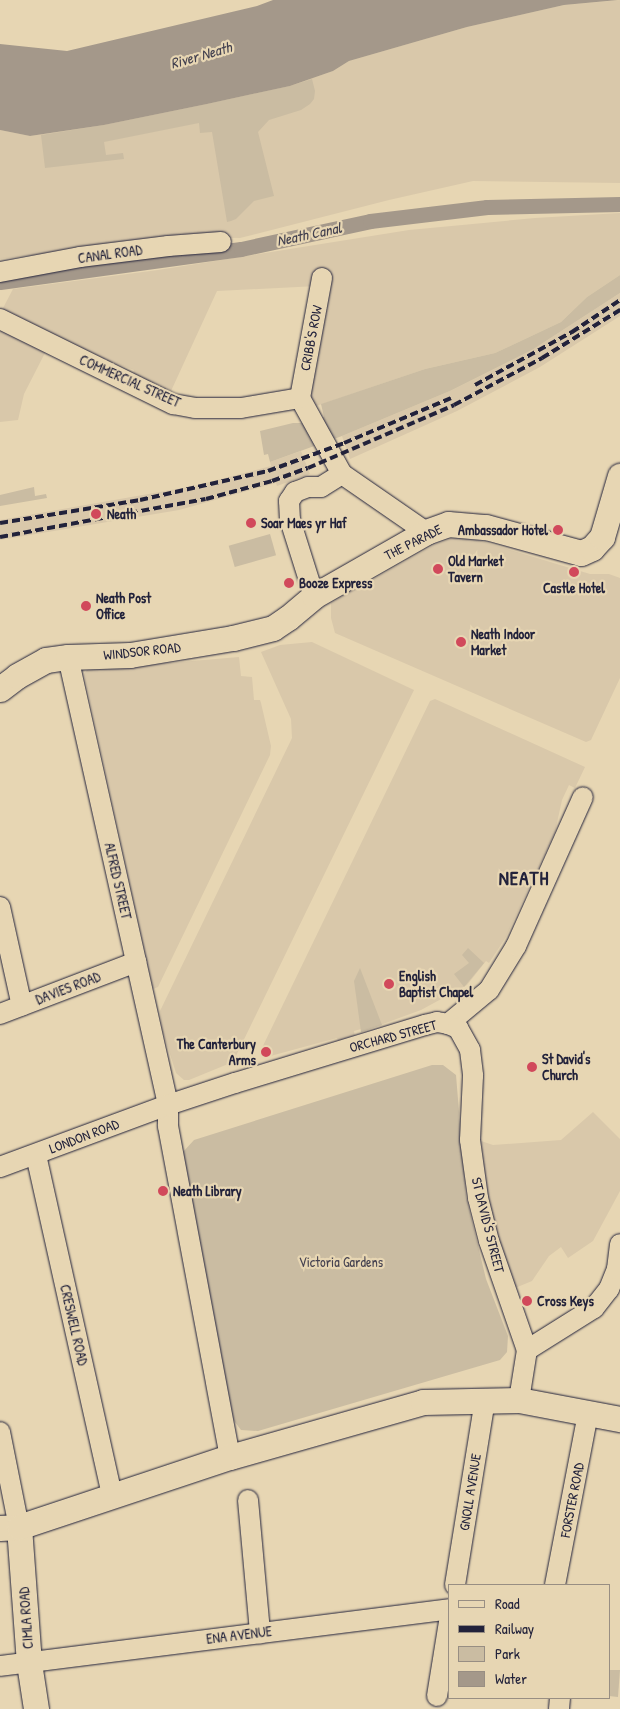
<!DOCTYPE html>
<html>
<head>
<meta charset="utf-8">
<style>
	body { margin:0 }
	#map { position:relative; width:620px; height:1709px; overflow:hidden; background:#e7d6b3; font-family:"Patrick Hand",sans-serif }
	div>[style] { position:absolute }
	.built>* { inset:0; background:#d9c8aa }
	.green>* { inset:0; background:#cabca2; transform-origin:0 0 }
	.water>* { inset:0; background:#a4988a }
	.canal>* { height:15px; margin:-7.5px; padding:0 7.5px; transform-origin:7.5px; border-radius:7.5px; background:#a4988a }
	.roads { filter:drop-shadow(0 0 1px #22223b) drop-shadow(0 0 1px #22223b) }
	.minor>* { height:20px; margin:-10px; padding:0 10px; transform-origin:10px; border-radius:10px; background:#e7d6b3 }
	.major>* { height:25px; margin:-12.5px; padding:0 12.5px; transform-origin:12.5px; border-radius:12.5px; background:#e7d6b3 }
	.rail>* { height:4px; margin-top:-2px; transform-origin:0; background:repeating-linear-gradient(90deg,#22223b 0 8px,transparent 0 12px) }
	.dots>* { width:14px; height:14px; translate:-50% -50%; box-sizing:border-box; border:2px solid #e7d6b3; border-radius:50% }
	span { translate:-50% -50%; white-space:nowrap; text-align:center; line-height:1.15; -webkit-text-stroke:4.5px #e7d6b3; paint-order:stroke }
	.street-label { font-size:14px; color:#22223b }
	.poi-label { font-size:14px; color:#22223b; font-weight:700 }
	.left { translate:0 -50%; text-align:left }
	.right { translate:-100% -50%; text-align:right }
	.park-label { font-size:14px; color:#444150 }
	.water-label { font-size:15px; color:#42404f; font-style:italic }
	.district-label { font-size:19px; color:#22223b; font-weight:700; letter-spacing:1px }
	.legend { position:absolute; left:448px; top:1584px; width:162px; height:115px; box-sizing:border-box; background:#e7d6b3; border:1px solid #988e83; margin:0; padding:6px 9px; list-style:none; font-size:15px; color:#22223b }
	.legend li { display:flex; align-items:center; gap:10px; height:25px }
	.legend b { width:25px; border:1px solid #988e83 }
</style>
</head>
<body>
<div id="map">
	<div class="built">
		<i style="clip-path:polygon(620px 0,620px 183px,473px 181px,389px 200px,240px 238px,186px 237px,0 259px,0 130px,30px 136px,104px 125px,207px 104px,290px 86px,333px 71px,349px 61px,467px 27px,564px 5px)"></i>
		<i style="clip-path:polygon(620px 213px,620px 275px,587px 297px,561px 322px,495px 353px,425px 369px,316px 406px,311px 397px,293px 391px,296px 361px,317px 286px,217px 291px,171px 391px,132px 378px,134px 370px,92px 355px,2px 310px,13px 289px,158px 270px,409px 230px,535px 218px)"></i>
		<i style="clip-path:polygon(620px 293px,620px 316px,540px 367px,457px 411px,350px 459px,342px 436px,450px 391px,532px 350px)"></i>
		<i style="clip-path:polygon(0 329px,46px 351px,24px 394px,18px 420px,0 422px)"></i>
		<i style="clip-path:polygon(301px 451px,310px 474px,277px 486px,276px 483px,179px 510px,0 540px,0 520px,194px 486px,271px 466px,270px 462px)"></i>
		<i style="clip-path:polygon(456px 537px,468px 537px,590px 574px,609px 574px,620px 578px,620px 678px,591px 740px,586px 742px,335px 633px,331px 618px,331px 603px,436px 544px)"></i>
		<i style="clip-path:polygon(312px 642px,414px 690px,233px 1062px,189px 1080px,184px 1080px,176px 1073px,162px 1029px,160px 1011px,292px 738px,291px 719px,261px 652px,280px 645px)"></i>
		<i style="clip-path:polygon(239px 657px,241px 676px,252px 677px,254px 700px,260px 700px,261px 703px,271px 746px,270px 755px,158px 987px,153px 989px,84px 674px,87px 670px)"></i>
		<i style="clip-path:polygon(435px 699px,585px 767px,575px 788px,569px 785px,562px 800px,555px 832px,506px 937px,489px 963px,486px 961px,467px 985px,421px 1010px,361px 1032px,361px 1029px,354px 1031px,355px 1037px,338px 1041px,337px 1038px,263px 1058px,260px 1052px,430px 701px)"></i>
		<i style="clip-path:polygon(593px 1112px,620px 1139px,620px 1191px,593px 1241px,568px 1258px,561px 1247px,549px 1256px,532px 1281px,515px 1288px,503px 1257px,494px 1223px,486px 1185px,481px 1141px,493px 1145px,561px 1140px)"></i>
	</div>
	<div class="green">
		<i style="clip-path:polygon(312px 79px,315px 91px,314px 99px,310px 104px,301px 110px,269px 120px,258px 132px,274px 196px,254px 201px,236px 219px,231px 221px,227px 222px,212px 132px,200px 133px,199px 123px,104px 142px,106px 155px,123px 153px,124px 159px,45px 168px,41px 135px,104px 125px,207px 104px,290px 86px)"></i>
		<i style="clip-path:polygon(620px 275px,620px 293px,532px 350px,450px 391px,342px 436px,270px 462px,268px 454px,264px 455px,260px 431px,293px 423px,303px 423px,324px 417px,321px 404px,425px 369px,495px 353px,561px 322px,587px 297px)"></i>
		<i style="clip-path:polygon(34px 487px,35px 496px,46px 494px,47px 498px,0 506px,0 495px)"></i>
		<i style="left:270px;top:534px;width:22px;height:43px;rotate:74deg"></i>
		<i style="clip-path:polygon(468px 948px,484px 963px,464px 987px,454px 974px,469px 963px,462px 955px)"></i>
		<i style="clip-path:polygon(360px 968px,382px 1025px,361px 1032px,354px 981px)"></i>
		<i style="clip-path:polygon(432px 1065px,443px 1065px,456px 1075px,466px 1196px,486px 1279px,508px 1336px,507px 1352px,500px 1360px,258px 1431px,241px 1430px,232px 1418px,183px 1152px,194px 1140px)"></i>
		<i style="clip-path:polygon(609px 1670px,620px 1670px,618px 1697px,609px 1696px)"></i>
	</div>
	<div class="water">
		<i style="clip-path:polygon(273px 0,618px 0,564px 5px,467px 27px,349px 61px,333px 71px,290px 86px,207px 104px,104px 125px,30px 136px,0 130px,0 44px,67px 51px,257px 6px)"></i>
	</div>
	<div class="canal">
		<i style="left:0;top:282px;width:243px;rotate:-7.8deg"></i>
		<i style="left:241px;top:249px;width:132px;rotate:-12.2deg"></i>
		<i style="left:370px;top:221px;width:118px;rotate:-6.8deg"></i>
		<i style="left:487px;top:207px;width:133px;rotate:-1.3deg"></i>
	</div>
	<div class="roads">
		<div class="minor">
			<i style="left:0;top:272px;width:81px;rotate:-10.6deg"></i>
			<i style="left:80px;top:257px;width:89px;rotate:-7.1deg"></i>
			<i style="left:168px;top:246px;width:53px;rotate:-4.3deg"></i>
			<i style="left:0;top:319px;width:193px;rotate:26.2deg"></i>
			<i style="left:173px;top:404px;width:22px;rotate:10deg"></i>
			<i style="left:195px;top:408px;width:46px"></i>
			<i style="left:241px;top:408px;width:60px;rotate:-9.6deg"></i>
			<i style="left:300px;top:398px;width:87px;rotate:61.1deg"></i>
			<i style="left:342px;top:474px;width:102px;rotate:34.6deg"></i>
			<i style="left:300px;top:398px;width:122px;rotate:-79.6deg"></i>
			<i style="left:314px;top:596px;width:80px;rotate:-107.5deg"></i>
			<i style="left:290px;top:520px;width:19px;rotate:-93deg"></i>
			<i style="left:289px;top:501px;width:11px;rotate:-56deg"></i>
			<i style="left:295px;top:492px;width:14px;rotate:-21deg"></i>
			<i style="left:308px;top:487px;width:13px"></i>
			<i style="left:321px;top:487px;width:25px;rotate:-32deg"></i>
			<i style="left:68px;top:657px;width:459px;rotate:77.4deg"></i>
			<i style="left:168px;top:1105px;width:21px;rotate:90deg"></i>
			<i style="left:168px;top:1126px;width:337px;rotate:79.4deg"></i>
			<i style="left:0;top:907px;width:101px;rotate:77.5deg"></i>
			<i style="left:0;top:1014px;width:146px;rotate:-20.9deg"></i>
			<i style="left:448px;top:1024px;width:53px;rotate:-39.7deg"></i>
			<i style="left:489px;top:990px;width:52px;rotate:-58.5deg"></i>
			<i style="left:516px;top:946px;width:163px;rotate:-65.8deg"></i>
			<i style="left:36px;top:1155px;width:348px;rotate:77.4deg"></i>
			<i style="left:0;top:1167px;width:179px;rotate:-20.3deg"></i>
			<i style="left:168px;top:1105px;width:71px;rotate:-18.2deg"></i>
			<i style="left:235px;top:1083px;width:199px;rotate:-17deg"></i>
			<i style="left:425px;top:1025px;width:12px;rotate:-14deg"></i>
			<i style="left:437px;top:1022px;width:11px;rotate:10deg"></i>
			<i style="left:448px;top:1024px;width:11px;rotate:22deg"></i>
			<i style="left:458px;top:1028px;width:25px;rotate:61deg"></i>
			<i style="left:470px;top:1050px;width:26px;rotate:83deg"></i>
			<i style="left:473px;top:1076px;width:64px;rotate:92.7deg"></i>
			<i style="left:470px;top:1140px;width:59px;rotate:82.1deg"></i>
			<i style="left:478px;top:1198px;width:44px;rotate:75.7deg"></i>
			<i style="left:489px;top:1241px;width:115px;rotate:70.8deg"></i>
			<i style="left:527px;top:1350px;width:51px;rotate:99.1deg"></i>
			<i style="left:527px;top:1350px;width:79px;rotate:-32.1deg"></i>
			<i style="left:594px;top:1308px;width:24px;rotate:-52deg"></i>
			<i style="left:609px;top:1289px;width:22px;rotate:-68deg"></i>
			<i style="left:617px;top:1269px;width:25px;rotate:-83deg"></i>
			<i style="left:0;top:1432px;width:97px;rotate:78.7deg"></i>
			<i style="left:248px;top:1500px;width:134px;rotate:84.8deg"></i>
			<i style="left:455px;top:1585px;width:187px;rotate:-80.8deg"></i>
			<i style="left:555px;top:1585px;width:174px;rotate:-79.1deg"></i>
			<i style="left:0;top:1666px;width:453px;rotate:-7.2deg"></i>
			<i style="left:437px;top:1696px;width:75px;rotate:-80.8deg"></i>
			<i style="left:559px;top:1709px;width:11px;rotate:-85deg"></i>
		</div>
		<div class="major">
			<i style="left:0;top:689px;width:21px;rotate:-37deg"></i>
			<i style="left:17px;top:676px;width:33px;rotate:-29deg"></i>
			<i style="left:46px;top:660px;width:22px;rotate:-8deg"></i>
			<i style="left:68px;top:657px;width:62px;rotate:-1.8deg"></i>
			<i style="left:130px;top:655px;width:104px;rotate:-9.4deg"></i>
			<i style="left:233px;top:638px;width:41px;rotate:-14deg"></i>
			<i style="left:273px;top:628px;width:18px;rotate:-34deg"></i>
			<i style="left:288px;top:618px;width:34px;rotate:-40deg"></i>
			<i style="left:314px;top:596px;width:129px;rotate:-29.7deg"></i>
			<i style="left:426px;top:532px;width:23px;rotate:-20deg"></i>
			<i style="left:448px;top:524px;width:38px;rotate:5deg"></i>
			<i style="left:486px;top:527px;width:98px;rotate:15.3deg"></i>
			<i style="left:581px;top:553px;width:12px;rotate:-24deg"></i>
			<i style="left:592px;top:548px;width:15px;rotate:-48deg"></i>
			<i style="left:602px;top:537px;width:64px;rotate:-73.6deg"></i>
			<i style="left:19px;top:1527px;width:136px;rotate:85.8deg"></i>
			<i style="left:29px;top:1663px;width:47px;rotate:81.3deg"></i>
			<i style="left:0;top:1528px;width:19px;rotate:-3deg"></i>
			<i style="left:19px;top:1527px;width:222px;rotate:-18.4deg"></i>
			<i style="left:230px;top:1457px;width:201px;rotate:-15.9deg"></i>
			<i style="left:423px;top:1402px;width:96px;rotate:-1.2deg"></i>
			<i style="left:519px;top:1400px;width:103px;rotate:10.7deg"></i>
		</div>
	</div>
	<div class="rail">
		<i style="left:475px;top:385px;width:111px;rotate:-28.7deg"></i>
		<i style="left:572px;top:332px;width:58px;rotate:-33.7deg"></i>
		<i style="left:0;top:523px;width:142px;rotate:-9.3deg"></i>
		<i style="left:140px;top:500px;width:131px;rotate:-12.8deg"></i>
		<i style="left:268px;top:471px;width:81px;rotate:-20.2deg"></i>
		<i style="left:344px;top:443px;width:116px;rotate:-22.8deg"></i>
		<i style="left:0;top:537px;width:209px;rotate:-10.5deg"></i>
		<i style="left:206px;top:499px;width:68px;rotate:-15.3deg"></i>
		<i style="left:272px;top:481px;width:38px;rotate:-20deg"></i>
		<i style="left:308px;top:468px;width:159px;rotate:-23.3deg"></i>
		<i style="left:454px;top:405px;width:100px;rotate:-28.1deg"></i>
		<i style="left:542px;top:358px;width:92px;rotate:-31.6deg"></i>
	</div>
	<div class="dots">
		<i style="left:96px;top:514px;background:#d1495b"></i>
		<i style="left:251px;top:523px;background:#d1495b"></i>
		<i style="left:558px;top:530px;background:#d1495b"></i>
		<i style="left:438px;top:569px;background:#d1495b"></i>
		<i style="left:574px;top:572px;background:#d1495b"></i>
		<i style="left:289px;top:583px;background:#d1495b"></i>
		<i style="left:86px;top:606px;background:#d1495b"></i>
		<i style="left:461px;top:642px;background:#d1495b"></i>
		<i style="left:389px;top:984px;background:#d1495b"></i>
		<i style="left:266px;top:1052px;background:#d1495b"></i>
		<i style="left:532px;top:1067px;background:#d1495b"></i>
		<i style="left:163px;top:1191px;background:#d1495b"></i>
		<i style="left:527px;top:1301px;background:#d1495b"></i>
	</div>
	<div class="street-label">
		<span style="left:110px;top:254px;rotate:-8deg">CANAL ROAD</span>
		<span style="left:311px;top:338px;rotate:-79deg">CRIBB'S ROW</span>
		<span style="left:130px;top:381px;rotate:24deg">COMMERCIAL STREET</span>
		<span style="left:413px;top:542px;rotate:-27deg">THE PARADE</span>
		<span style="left:142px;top:651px;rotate:-6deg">WINDSOR ROAD</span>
		<span style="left:118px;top:881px;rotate:77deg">ALFRED STREET</span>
		<span style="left:68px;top:988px;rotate:-21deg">DAVIES ROAD</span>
		<span style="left:393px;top:1036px;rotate:-15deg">ORCHARD STREET</span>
		<span style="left:84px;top:1136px;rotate:-21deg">LONDON ROAD</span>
		<span style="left:488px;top:1225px;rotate:76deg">ST DAVID'S STREET</span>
		<span style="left:74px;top:1325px;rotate:77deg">CRESWELL ROAD</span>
		<span style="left:470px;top:1492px;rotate:-81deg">GNOLL AVENUE</span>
		<span style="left:572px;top:1500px;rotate:-79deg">FORSTER ROAD</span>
		<span style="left:26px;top:1618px;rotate:-94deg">CIMLA ROAD</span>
		<span style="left:239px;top:1635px;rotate:-7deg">ENA AVENUE</span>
	</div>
	<div class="poi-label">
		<span class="left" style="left:107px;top:514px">Neath</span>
		<span class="left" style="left:261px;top:523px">Soar Maes yr Haf</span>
		<span class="right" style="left:548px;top:530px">Ambassador Hotel</span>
		<span class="left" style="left:448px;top:569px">Old Market<br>Tavern</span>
		<span class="left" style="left:299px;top:583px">Booze Express</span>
		<span style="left:574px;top:588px">Castle Hotel</span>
		<span class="left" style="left:96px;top:606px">Neath Post<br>Office</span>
		<span class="left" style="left:471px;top:642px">Neath Indoor<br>Market</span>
		<span class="left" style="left:399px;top:984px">English<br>Baptist Chapel</span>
		<span class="right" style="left:256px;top:1052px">The Canterbury<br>Arms</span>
		<span class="left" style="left:542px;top:1067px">St David's<br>Church</span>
		<span class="left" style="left:173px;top:1191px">Neath Library</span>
		<span class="left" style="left:537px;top:1301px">Cross Keys</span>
	</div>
	<div class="park-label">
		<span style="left:341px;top:1262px">Victoria Gardens</span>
	</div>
	<div class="water-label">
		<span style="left:201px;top:55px;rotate:-16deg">River Neath</span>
		<span style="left:309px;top:234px;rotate:-12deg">Neath Canal</span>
	</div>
	<div class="district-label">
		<span style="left:524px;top:879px">NEATH</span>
	</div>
	<ul class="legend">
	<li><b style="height:6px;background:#e7d6b3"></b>Road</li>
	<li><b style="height:6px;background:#22223b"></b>Railway</li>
	<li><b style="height:14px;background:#cabca2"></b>Park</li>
	<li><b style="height:14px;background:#a4988a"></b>Water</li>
	</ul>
</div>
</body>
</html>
